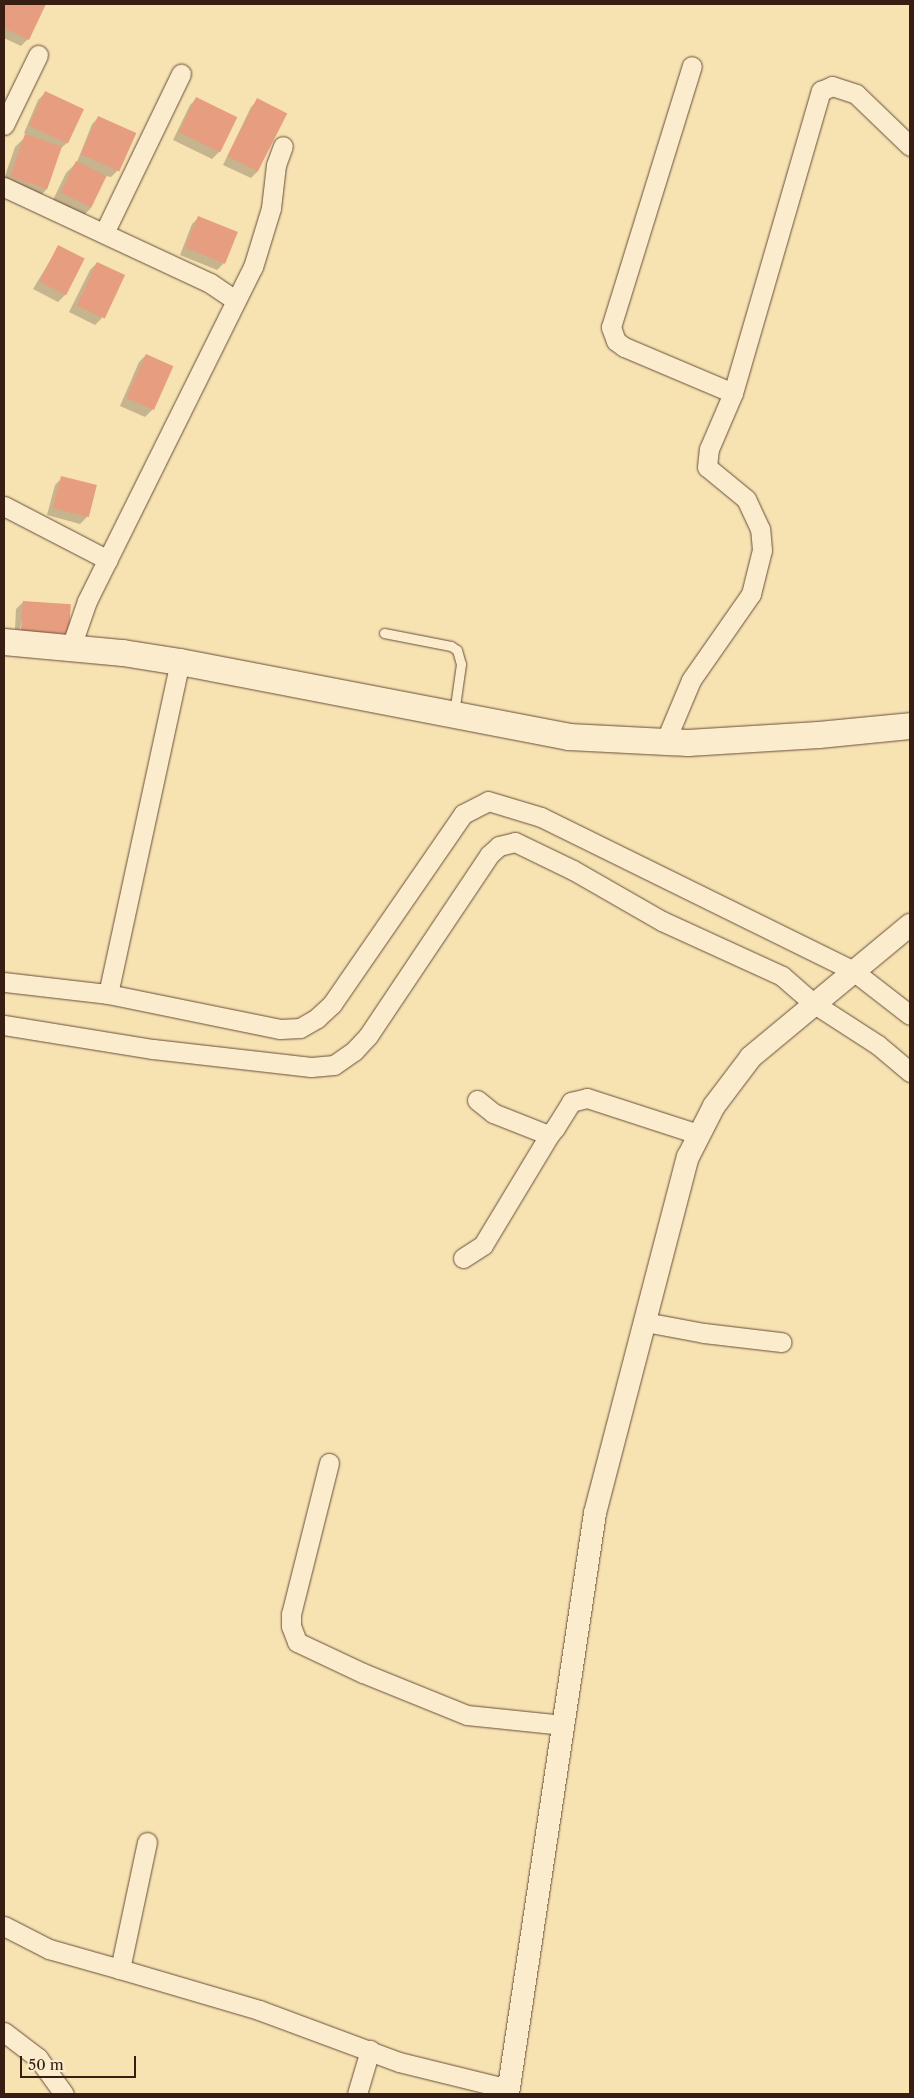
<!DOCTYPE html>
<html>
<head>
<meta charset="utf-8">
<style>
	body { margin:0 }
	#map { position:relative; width:914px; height:2098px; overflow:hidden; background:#f7e2b2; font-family:"Libre Caslon Text",serif }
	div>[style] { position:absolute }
	.shadow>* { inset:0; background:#0003 }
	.building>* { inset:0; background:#e79d80; transform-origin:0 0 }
	.roads { filter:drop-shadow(0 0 1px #684e3a) drop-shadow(0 0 1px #684e3a) }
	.service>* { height:9px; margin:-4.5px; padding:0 4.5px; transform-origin:4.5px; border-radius:4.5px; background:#faeccd }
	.minor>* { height:19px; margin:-9.5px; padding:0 9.5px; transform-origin:9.5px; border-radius:9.5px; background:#faeccd }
	.tertiary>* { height:22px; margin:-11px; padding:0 11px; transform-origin:11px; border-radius:11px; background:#faeccd }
	.secondary>* { height:26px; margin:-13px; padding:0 13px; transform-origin:13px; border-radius:13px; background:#faeccd }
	span { translate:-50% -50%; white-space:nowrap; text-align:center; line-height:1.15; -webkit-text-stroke:4px #faeccd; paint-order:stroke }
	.frame { position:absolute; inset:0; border:5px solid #381d12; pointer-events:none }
	.scale { position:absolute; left:20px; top:2056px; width:116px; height:22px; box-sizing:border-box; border:2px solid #381d12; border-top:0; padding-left:6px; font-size:15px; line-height:18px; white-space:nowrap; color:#381d12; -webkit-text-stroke:4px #faeccd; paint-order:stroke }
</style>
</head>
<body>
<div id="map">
	<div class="shadow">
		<i style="clip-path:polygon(4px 4px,44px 4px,28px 39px,21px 46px,4px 38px)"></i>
		<i style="clip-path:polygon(45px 93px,68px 142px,60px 149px,46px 190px,35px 201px,4px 179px,15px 147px,27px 135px,24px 133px,38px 100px)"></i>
		<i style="clip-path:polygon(197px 98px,235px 117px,219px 152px,212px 159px,173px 140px,190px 105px)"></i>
		<i style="clip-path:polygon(258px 100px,286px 114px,258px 171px,251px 178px,223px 165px,251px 107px)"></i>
		<i style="clip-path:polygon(99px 117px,134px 133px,118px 170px,111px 177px,106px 176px,91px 208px,80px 219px,51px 204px,66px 173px,77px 162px,92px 124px)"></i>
		<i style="clip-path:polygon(199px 217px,224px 263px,217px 270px,180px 255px,192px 224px)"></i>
		<i style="clip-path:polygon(59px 246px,65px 295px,58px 302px,33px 289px)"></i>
		<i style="clip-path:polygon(97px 263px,102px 318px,95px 325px,69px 312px,90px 270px)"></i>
		<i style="clip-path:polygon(146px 355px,171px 367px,152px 410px,145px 417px,120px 406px,139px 362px)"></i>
		<i style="clip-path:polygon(62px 478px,87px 517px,80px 524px,47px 515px,55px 485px)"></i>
		<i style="clip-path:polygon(23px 602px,68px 634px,61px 641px,63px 633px,24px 608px,20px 630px,15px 629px,16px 609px)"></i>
	</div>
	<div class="building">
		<i style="clip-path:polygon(4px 4px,46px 4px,29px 40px,4px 28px)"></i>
		<i style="left:45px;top:91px;width:43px;height:38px;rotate:25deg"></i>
		<i style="left:196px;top:97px;width:46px;height:39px;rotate:26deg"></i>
		<i style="left:257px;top:98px;width:34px;height:65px;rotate:27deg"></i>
		<i style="left:98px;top:116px;width:42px;height:42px;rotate:24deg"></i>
		<i style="left:25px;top:134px;width:39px;height:45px;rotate:19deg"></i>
		<i style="left:76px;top:161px;width:34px;height:35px;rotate:26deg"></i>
		<i style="left:198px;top:216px;width:43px;height:34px;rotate:22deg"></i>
		<i style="left:58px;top:245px;width:30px;height:41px;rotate:27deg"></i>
		<i style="left:97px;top:262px;width:31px;height:48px;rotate:25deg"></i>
		<i style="left:146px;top:354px;width:30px;height:48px;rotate:24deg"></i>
		<i style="left:61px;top:476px;width:37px;height:33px;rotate:14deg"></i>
		<i style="left:23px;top:601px;width:48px;height:30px;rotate:4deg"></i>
	</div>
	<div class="roads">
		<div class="service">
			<i style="left:384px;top:633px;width:68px;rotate:11deg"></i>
			<i style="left:451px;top:646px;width:7px;rotate:34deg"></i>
			<i style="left:457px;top:650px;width:15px;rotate:74deg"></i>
			<i style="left:461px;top:664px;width:49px;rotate:98.1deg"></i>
		</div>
		<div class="minor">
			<i style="left:4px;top:125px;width:78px;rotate:-64.1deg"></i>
			<i style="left:4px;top:187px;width:227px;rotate:25deg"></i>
			<i style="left:210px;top:283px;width:30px;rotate:34deg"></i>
			<i style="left:104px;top:233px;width:177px;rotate:-64.2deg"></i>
			<i style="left:733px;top:393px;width:315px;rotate:-73.8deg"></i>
			<i style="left:821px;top:91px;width:12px;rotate:-24deg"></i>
			<i style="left:832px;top:86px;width:25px;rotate:18deg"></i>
			<i style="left:856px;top:94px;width:75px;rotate:43.9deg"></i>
			<i style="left:4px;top:506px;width:117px;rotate:27.4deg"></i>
			<i style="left:71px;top:647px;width:49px;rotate:-70.8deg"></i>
			<i style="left:87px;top:601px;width:373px;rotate:-63.6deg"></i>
			<i style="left:253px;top:267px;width:62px;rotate:-73deg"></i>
			<i style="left:271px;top:208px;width:43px;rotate:-83.4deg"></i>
			<i style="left:276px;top:165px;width:20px;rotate:-70deg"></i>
			<i style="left:665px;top:742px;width:67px;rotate:-67.2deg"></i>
			<i style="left:691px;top:680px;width:105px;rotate:-55.1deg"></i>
			<i style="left:751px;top:594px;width:45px;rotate:-76deg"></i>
			<i style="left:762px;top:550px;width:21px;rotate:-95deg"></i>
			<i style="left:760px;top:529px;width:33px;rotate:-115deg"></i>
			<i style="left:746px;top:499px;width:50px;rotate:-140.6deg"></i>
			<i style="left:707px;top:467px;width:18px;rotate:-84deg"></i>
			<i style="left:709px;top:449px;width:61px;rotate:-66.8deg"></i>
			<i style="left:733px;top:393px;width:118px;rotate:-157.1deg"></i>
			<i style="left:624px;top:347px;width:10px;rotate:-143deg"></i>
			<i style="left:616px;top:341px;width:15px;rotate:-110deg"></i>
			<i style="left:611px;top:327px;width:273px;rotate:-72.8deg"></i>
			<i style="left:4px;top:982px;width:105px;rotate:6.6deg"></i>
			<i style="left:108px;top:994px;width:340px;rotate:-77.8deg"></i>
			<i style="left:108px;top:994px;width:176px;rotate:11.5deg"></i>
			<i style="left:280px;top:1029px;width:20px;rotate:-3deg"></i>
			<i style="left:300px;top:1028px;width:20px;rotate:-30deg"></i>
			<i style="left:317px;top:1018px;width:21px;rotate:-43deg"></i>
			<i style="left:332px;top:1004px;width:231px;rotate:-55.4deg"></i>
			<i style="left:463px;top:814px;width:28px;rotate:-27deg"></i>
			<i style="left:488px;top:801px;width:55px;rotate:16.8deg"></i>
			<i style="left:541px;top:817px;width:347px;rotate:26.2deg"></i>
			<i style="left:852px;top:970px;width:73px;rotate:37.8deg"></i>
			<i style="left:4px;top:1025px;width:151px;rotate:9.2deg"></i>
			<i style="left:153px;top:1049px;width:159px;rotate:6.5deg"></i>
			<i style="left:311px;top:1067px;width:23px;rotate:-5deg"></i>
			<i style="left:334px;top:1065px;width:24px;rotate:-35deg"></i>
			<i style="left:354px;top:1051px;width:21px;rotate:-47deg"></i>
			<i style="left:368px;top:1036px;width:218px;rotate:-56.2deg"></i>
			<i style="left:489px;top:855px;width:13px;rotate:-42deg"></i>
			<i style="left:499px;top:846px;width:16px;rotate:-14deg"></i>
			<i style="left:515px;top:842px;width:64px;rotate:25.8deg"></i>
			<i style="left:573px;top:870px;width:103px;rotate:29.8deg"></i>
			<i style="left:662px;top:921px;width:132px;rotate:24.6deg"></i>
			<i style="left:782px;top:976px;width:41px;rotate:41.1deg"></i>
			<i style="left:813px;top:1003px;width:77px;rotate:32.9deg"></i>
			<i style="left:878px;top:1045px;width:42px;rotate:40.2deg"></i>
			<i style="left:477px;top:1100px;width:21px;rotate:39deg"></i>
			<i style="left:493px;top:1113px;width:57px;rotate:21.6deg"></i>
			<i style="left:546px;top:1134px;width:4px"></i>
			<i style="left:550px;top:1134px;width:8px;rotate:-50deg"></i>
			<i style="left:555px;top:1128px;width:31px;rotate:-58deg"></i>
			<i style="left:571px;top:1102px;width:16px;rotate:-14deg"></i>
			<i style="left:587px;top:1098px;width:117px;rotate:18deg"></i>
			<i style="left:463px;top:1258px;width:24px;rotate:-33deg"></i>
			<i style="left:483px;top:1245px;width:130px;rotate:-58.9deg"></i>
			<i style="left:645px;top:1322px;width:60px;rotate:10.6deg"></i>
			<i style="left:704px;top:1333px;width:78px;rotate:6.7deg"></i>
			<i style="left:329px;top:1463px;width:156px;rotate:104.1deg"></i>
			<i style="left:291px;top:1614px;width:12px;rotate:90deg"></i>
			<i style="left:291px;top:1626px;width:17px;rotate:69deg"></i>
			<i style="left:297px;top:1642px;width:73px;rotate:25.2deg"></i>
			<i style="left:363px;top:1673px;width:112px;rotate:22deg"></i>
			<i style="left:467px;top:1715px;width:97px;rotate:5.9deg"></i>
			<i style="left:147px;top:1842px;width:130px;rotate:102deg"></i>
			<i style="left:120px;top:1969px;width:145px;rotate:16.4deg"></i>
			<i style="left:259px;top:2010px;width:149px;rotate:20.4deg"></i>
			<i style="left:399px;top:2062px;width:113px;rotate:13.8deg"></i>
			<i style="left:4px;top:1926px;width:51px;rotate:27.1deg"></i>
			<i style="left:49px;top:1949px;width:74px;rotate:15.7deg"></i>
			<i style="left:4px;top:2032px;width:43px;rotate:37.4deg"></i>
			<i style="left:38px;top:2058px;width:44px;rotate:54.2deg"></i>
			<i style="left:357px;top:2094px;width:46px;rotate:-73.5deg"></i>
		</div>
		<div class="tertiary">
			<i style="left:508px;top:2094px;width:587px;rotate:-81.48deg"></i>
			<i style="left:595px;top:1513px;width:368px;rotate:-75.4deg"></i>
			<i style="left:688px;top:1157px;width:57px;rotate:-63deg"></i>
			<i style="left:714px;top:1106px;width:61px;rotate:-52.9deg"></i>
			<i style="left:751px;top:1057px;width:207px;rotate:-39.7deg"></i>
		</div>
		<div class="secondary">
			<i style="left:4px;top:642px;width:120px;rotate:5.3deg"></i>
			<i style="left:123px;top:653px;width:58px;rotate:9deg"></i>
			<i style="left:180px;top:662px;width:396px;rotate:10.9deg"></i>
			<i style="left:569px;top:737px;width:119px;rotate:2.9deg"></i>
			<i style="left:688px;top:743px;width:131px;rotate:-3.5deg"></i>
			<i style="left:819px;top:735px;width:91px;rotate:-5.6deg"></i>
		</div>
	</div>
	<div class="frame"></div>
	<div class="scale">50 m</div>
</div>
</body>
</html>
